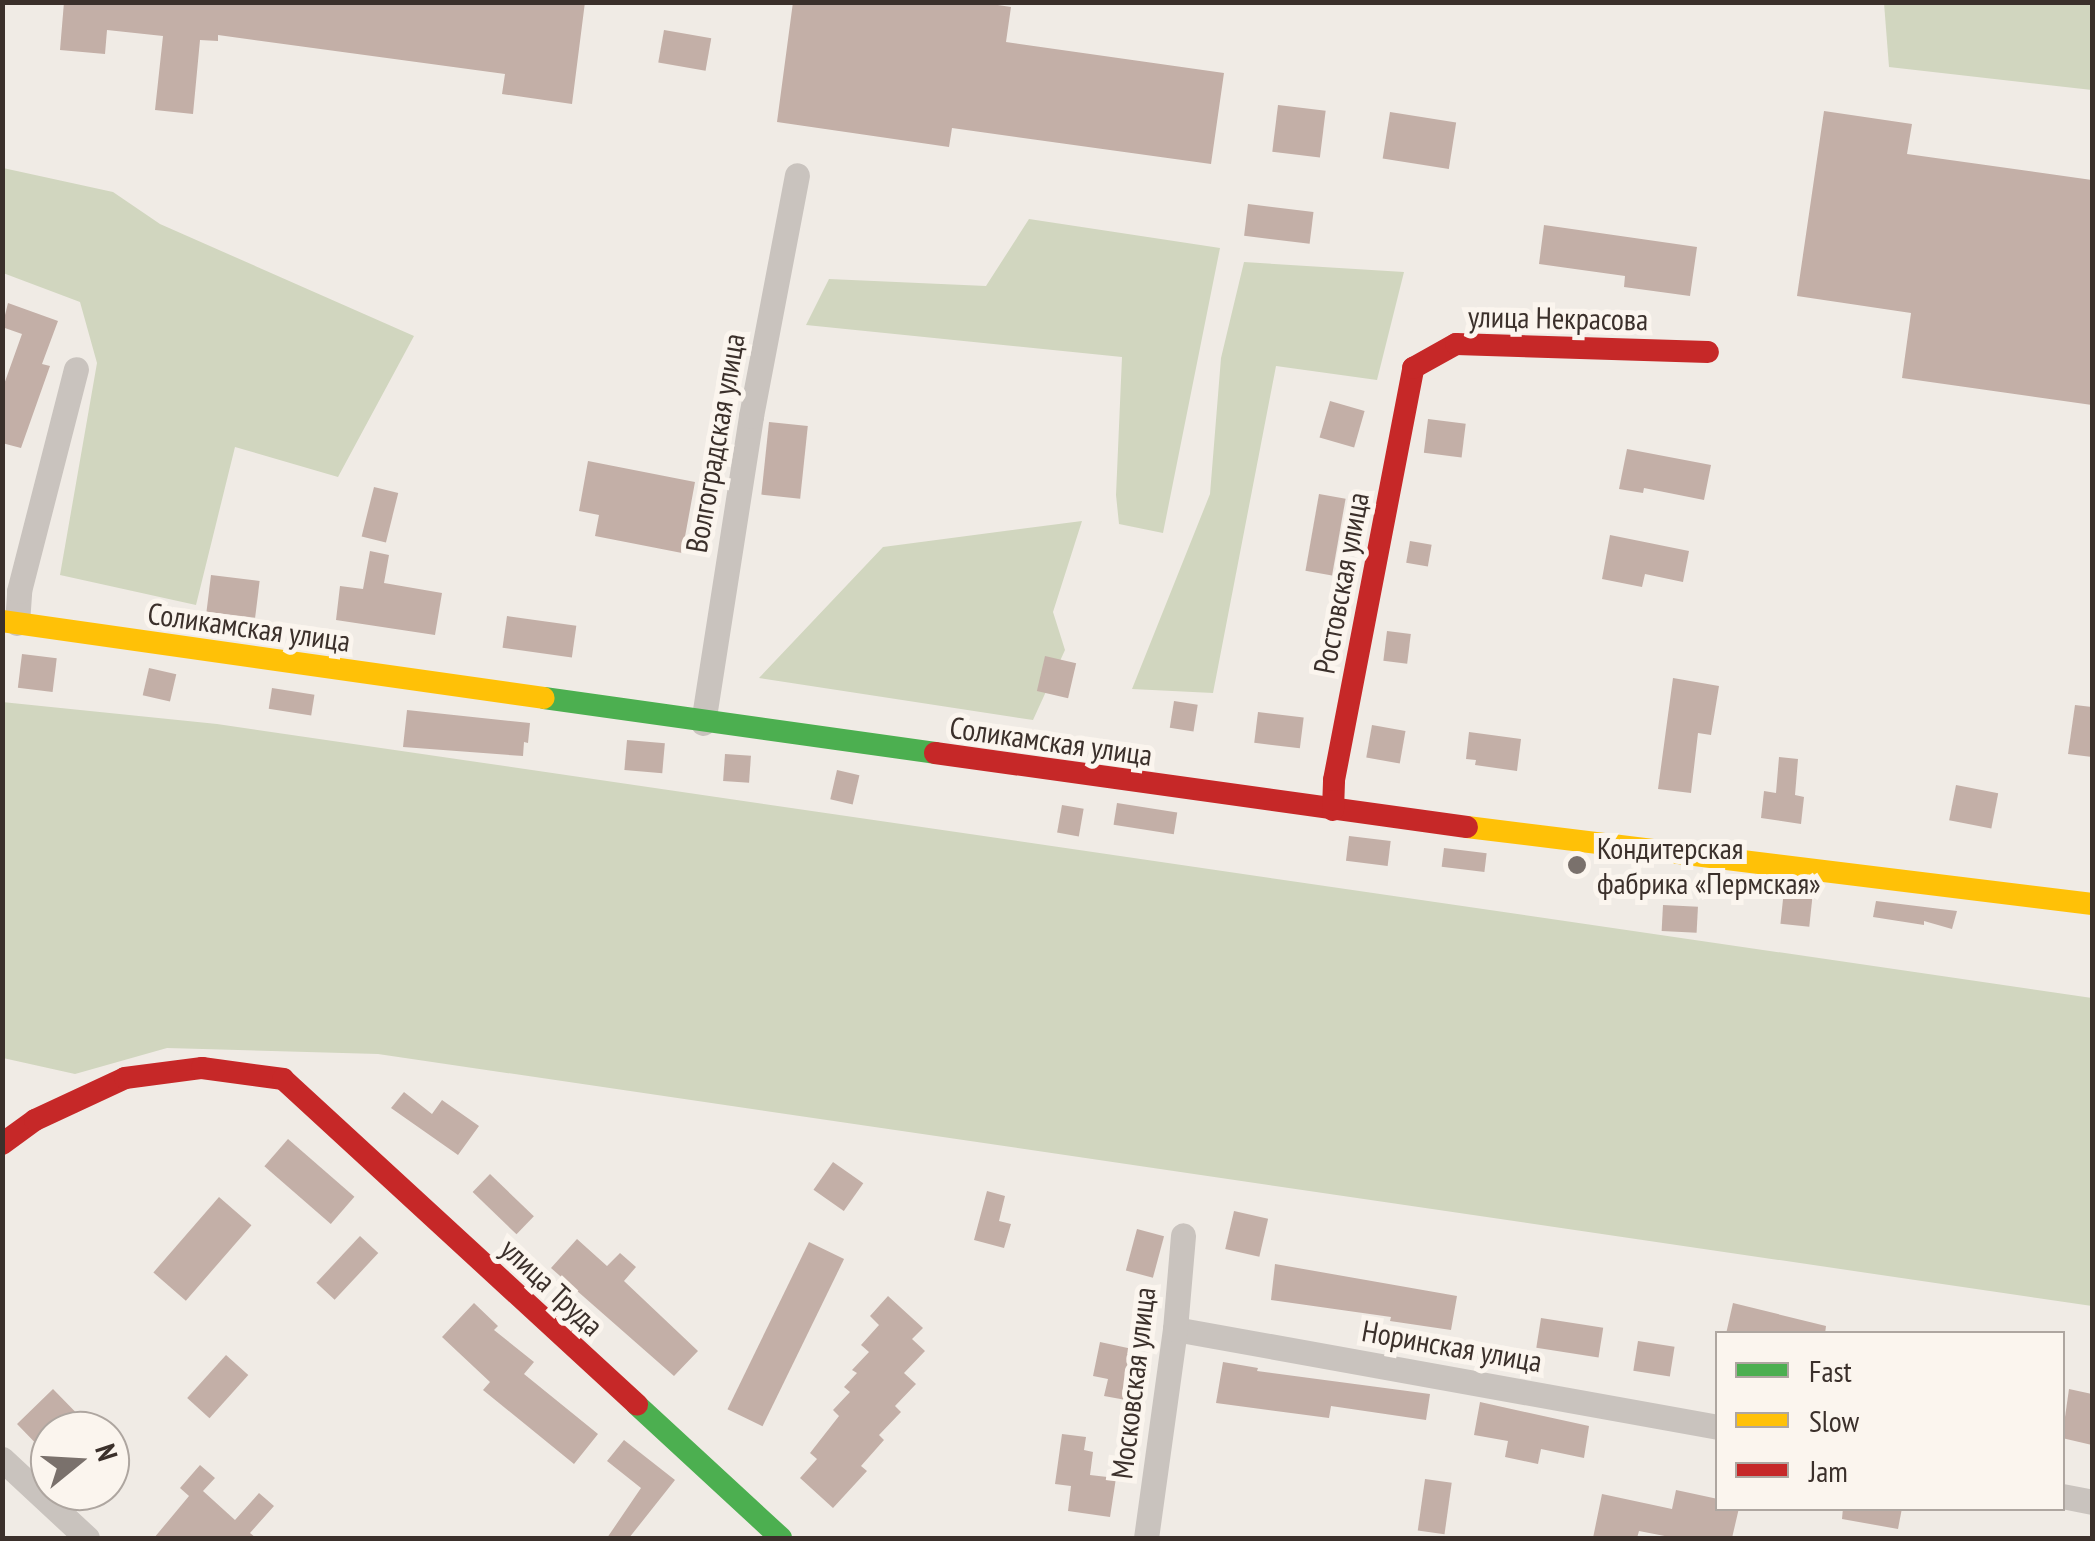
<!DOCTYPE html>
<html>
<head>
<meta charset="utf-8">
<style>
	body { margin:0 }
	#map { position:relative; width:2095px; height:1541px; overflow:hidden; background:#f0ebe5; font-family:"PT Sans Narrow",sans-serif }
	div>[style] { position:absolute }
	.green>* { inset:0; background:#d1d6bf }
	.building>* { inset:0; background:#c3afa7; transform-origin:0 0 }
	.street>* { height:25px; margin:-12.5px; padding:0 12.5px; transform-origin:12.5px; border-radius:12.5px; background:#c9c3be }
	.fast>* { height:22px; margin:-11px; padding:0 11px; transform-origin:11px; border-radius:11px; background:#4caf50 }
	.slow>* { height:22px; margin:-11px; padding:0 11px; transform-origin:11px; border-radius:11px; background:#ffc107 }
	.jam>* { height:22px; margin:-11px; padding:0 11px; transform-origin:11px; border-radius:11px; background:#c62828 }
	.dots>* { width:28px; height:28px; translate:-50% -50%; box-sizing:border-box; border:5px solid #fbf5ee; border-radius:50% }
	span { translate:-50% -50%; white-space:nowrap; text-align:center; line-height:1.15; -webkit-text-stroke:10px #fbf5ee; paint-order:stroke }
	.street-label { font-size:30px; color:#3b302b }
	.poi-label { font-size:30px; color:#3b302b }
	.left { translate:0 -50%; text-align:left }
	.frame { position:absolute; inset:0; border:5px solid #3b302b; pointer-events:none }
	.legend { position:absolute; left:1715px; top:1331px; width:350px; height:180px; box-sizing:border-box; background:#fbf5ee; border:2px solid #aea6a0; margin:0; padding:12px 18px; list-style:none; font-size:30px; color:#3b302b }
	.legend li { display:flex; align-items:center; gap:20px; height:50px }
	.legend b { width:50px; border:2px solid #aea6a0 }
	.north { position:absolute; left:30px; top:1411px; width:100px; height:100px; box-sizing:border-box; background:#fbf5ee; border:2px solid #aea6a0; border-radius:50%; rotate:72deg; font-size:28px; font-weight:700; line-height:40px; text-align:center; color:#3b302b }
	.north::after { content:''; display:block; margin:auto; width:35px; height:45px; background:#7a716c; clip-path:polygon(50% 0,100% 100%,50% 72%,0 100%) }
</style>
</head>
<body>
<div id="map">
	<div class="green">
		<i style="clip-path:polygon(1884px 3px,2092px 3px,2092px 90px,1889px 67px)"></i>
		<i style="clip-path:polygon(3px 168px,113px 192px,160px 224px,414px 336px,338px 477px,235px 447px,196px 605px,60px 575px,97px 363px,80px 302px,3px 273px)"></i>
		<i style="clip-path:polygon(1029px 219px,1220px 248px,1163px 533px,1119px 524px,1116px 495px,1122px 357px,806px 325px,829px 279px,986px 286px)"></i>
		<i style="clip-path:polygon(1244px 262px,1404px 272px,1377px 380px,1276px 366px,1213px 693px,1132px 689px,1210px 494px,1221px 358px)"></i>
		<i style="clip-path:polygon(1082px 521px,1053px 612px,1065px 650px,1033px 720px,759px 678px,883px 547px)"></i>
		<i style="clip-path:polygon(2px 702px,217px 724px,2092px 998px,2092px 1306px,378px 1054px,167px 1048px,75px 1074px,3px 1058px)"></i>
	</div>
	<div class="building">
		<i style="clip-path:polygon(64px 2px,585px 2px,572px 104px,502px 94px,505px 74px,218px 35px,218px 41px,200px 40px,193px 114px,155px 110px,163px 36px,107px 30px,105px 54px,60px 50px)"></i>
		<i style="clip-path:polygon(793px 2px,978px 2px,1011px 7px,1006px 42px,1224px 73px,1211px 164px,952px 128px,949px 147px,777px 122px)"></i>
		<i style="left:664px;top:30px;width:48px;height:33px;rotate:10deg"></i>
		<i style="left:1278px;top:105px;width:48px;height:47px;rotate:7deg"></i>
		<i style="clip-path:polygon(1824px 111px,1912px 124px,1907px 154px,2092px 180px,2092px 405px,1902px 378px,1911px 313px,1797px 296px)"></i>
		<i style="left:1390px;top:112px;width:67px;height:47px;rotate:9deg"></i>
		<i style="left:1248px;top:204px;width:66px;height:32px;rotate:7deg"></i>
		<i style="clip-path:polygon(1544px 225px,1697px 247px,1690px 296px,1624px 287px,1625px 276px,1539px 264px)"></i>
		<i style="clip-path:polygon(8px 303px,58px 321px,42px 364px,50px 366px,21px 448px,2px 443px,2px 390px,22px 334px,2px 327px)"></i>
		<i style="left:1330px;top:401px;width:36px;height:38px;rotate:16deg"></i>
		<i style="left:1428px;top:419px;width:38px;height:34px;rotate:7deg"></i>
		<i style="left:769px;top:422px;width:39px;height:73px;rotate:6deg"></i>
		<i style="clip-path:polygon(1627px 449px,1711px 465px,1704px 500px,1644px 488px,1643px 493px,1619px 489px)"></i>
		<i style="clip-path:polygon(588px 461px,695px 482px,682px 553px,595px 536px,599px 515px,579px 511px)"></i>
		<i style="left:374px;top:487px;width:25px;height:51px;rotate:14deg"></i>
		<i style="left:1319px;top:494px;width:27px;height:78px;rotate:10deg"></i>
		<i style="clip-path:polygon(1610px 535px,1689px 551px,1683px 582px,1645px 574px,1642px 587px,1602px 579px)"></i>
		<i style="left:1410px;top:541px;width:22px;height:22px;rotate:10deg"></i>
		<i style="clip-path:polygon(370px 551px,389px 555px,384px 583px,442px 593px,435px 635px,336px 620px,340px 586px,363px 589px)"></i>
		<i style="left:211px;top:575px;width:49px;height:37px;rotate:7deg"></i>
		<i style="left:507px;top:616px;width:70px;height:32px;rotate:8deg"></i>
		<i style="left:1387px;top:631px;width:24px;height:30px;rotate:7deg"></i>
		<i style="left:22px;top:654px;width:35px;height:34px;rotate:7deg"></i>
		<i style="left:1045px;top:656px;width:32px;height:36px;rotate:13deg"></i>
		<i style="left:149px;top:668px;width:28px;height:28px;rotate:13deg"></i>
		<i style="clip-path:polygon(1673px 678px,1719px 686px,1711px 735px,1698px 733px,1691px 793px,1658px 789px)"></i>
		<i style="left:272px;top:688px;width:43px;height:21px;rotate:9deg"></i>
		<i style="left:1174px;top:701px;width:24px;height:27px;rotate:9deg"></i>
		<i style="clip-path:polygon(2075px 705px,2092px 707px,2092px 757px,2068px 754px)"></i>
		<i style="clip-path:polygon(407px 710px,530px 723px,528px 743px,524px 742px,523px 756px,403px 747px)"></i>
		<i style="left:1258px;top:712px;width:46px;height:31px;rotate:7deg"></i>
		<i style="left:1372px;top:725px;width:34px;height:33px;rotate:10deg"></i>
		<i style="clip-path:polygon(1469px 732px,1521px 739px,1517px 771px,1475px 765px,1476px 760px,1466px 759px)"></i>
		<i style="left:627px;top:740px;width:38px;height:30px;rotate:5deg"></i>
		<i style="left:725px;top:754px;width:26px;height:27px;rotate:4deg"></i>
		<i style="clip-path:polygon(1779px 757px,1798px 759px,1795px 795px,1804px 797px,1801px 824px,1761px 818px,1764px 791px,1776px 793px)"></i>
		<i style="left:837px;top:770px;width:23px;height:30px;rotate:13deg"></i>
		<i style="left:1956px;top:785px;width:43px;height:36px;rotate:11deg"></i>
		<i style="left:1117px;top:803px;width:61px;height:22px;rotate:9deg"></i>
		<i style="left:1062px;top:805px;width:22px;height:28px;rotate:10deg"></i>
		<i style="left:1349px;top:836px;width:42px;height:25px;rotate:7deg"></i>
		<i style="left:1444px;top:848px;width:43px;height:19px;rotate:7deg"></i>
		<i style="left:1784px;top:890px;width:29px;height:34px;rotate:6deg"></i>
		<i style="clip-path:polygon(1876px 901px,1957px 911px,1952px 929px,1924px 921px,1924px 925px,1873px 917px)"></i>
		<i style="left:1663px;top:905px;width:35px;height:26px;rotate:3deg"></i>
		<i style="clip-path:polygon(404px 1092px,432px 1114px,442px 1100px,479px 1126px,458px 1155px,391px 1108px)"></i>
		<i style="left:288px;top:1139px;width:88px;height:36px;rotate:41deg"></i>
		<i style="left:833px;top:1162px;width:37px;height:34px;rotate:35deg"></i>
		<i style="left:490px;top:1174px;width:61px;height:25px;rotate:44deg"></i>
		<i style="clip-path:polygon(987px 1191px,1005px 1196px,999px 1221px,1011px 1224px,1004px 1248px,974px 1240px)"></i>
		<i style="left:219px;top:1197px;width:43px;height:100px;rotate:41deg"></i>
		<i style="left:1234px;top:1211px;width:35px;height:39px;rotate:13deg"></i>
		<i style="left:1137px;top:1229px;width:28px;height:43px;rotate:15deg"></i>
		<i style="left:360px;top:1236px;width:25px;height:64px;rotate:43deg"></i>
		<i style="clip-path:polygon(577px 1239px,607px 1266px,620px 1253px,636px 1267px,624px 1281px,698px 1351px,674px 1376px,551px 1268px)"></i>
		<i style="left:809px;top:1242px;width:39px;height:186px;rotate:26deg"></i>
		<i style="clip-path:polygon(1275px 1264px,1457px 1296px,1451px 1330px,1390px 1321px,1391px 1317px,1271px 1300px)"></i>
		<i style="clip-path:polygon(888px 1296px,923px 1328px,912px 1339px,925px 1351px,904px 1373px,916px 1384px,895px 1406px,901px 1412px,879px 1435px,884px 1440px,861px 1466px,867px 1471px,833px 1508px,800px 1478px,817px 1459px,810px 1453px,839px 1416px,833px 1410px,850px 1392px,844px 1387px,857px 1373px,852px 1370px,869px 1352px,861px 1345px,879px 1325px,870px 1316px)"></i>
		<i style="clip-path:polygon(474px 1303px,498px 1326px,494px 1330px,534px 1362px,524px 1374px,598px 1434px,574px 1464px,483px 1390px,490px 1382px,442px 1337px)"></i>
		<i style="clip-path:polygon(1733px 1303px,1826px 1326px,1825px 1334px,1726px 1334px)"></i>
		<i style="left:1541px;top:1318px;width:63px;height:30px;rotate:9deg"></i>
		<i style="left:1638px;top:1341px;width:37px;height:30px;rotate:9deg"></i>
		<i style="clip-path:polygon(1100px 1342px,1137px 1350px,1126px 1400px,1104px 1396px,1108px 1379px,1093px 1376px)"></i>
		<i style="left:226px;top:1355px;width:30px;height:58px;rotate:42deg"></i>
		<i style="clip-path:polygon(1223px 1362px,1258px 1368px,1257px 1371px,1430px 1394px,1426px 1420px,1331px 1406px,1329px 1418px,1216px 1403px)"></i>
		<i style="clip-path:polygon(53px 1389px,94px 1431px,50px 1431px,50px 1458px,17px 1424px)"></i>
		<i style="clip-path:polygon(2069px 1389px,2092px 1394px,2092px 1445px,2062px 1438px)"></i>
		<i style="clip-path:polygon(1480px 1402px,1589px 1426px,1584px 1458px,1541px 1449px,1538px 1464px,1505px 1457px,1508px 1441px,1474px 1435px)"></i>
		<i style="clip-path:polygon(1062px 1434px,1086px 1437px,1084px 1450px,1093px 1452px,1090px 1475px,1116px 1478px,1110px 1517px,1068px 1511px,1071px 1486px,1055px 1484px)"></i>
		<i style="clip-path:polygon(624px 1440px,675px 1480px,629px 1538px,607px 1538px,641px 1488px,607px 1461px)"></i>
		<i style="clip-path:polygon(200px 1465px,215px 1478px,203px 1491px,235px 1520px,259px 1493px,274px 1506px,250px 1533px,256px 1538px,154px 1538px,189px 1496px,180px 1488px)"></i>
		<i style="left:1425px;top:1479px;width:27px;height:52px;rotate:8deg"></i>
		<i style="clip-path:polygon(1676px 1490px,1718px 1499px,1718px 1508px,1739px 1508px,1732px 1538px,1675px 1538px,1639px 1531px,1637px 1538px,1593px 1538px,1602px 1494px,1672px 1509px)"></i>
		<i style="clip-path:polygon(1843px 1508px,1902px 1508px,1898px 1529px,1842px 1519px)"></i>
	</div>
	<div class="street">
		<i style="left:17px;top:623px;width:32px;rotate:-86deg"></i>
		<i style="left:19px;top:591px;width:229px;rotate:-75.6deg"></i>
		<i style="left:703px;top:723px;width:311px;rotate:-81.1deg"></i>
		<i style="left:751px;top:416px;width:245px;rotate:-79.2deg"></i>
		<i style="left:1175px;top:1329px;width:552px;rotate:10.23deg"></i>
		<i style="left:2px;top:1459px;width:116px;rotate:42.9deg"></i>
		<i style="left:2062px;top:1496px;width:31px;rotate:11deg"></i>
		<i style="left:1146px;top:1538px;width:211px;rotate:-82.1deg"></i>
		<i style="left:1175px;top:1329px;width:94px;rotate:-85.1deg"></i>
	</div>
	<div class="fast">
		<i style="left:544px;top:698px;width:395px;rotate:8deg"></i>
		<i style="left:637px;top:1405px;width:196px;rotate:42.7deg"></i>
	</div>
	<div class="slow">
		<i style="left:2px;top:621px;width:547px;rotate:8.09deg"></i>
		<i style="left:1467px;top:827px;width:630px;rotate:7.02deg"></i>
	</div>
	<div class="jam">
		<i style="left:935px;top:753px;width:537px;rotate:7.92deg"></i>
		<i style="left:1333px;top:810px;width:30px;rotate:-88deg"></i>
		<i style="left:1334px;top:780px;width:420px;rotate:-79.1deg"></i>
		<i style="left:1413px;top:368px;width:49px;rotate:-29.2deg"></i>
		<i style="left:1456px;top:344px;width:252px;rotate:1.8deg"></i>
		<i style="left:2px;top:1144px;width:41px;rotate:-36deg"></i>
		<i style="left:35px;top:1120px;width:99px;rotate:-25deg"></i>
		<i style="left:125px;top:1078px;width:78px;rotate:-7.4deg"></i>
		<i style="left:202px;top:1068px;width:82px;rotate:7.7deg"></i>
		<i style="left:283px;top:1079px;width:481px;rotate:42.6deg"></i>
	</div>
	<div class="dots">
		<i style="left:1577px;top:865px;background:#7a716c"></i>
	</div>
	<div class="street-label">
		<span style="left:1558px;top:318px;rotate:1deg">улица Некрасова</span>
		<span style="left:715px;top:443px;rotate:-80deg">Волгоградская улица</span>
		<span style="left:1341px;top:583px;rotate:-79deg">Ростовская улица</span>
		<span style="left:249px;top:627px;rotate:8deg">Соликамская улица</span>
		<span style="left:1051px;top:741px;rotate:8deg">Соликамская улица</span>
		<span style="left:552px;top:1287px;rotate:43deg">улица Труда</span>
		<span style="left:1452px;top:1346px;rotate:10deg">Норинская улица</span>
		<span style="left:1133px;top:1383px;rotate:-83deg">Московская улица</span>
	</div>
	<div class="poi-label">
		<span class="left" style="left:1597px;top:865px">Кондитерская<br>фабрика «Пермская»</span>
	</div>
	<div class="frame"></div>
	<ul class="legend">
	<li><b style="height:12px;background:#4caf50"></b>Fast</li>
	<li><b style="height:12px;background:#ffc107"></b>Slow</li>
	<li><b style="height:12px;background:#c62828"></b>Jam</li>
	</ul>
	<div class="north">N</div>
</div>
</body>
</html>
